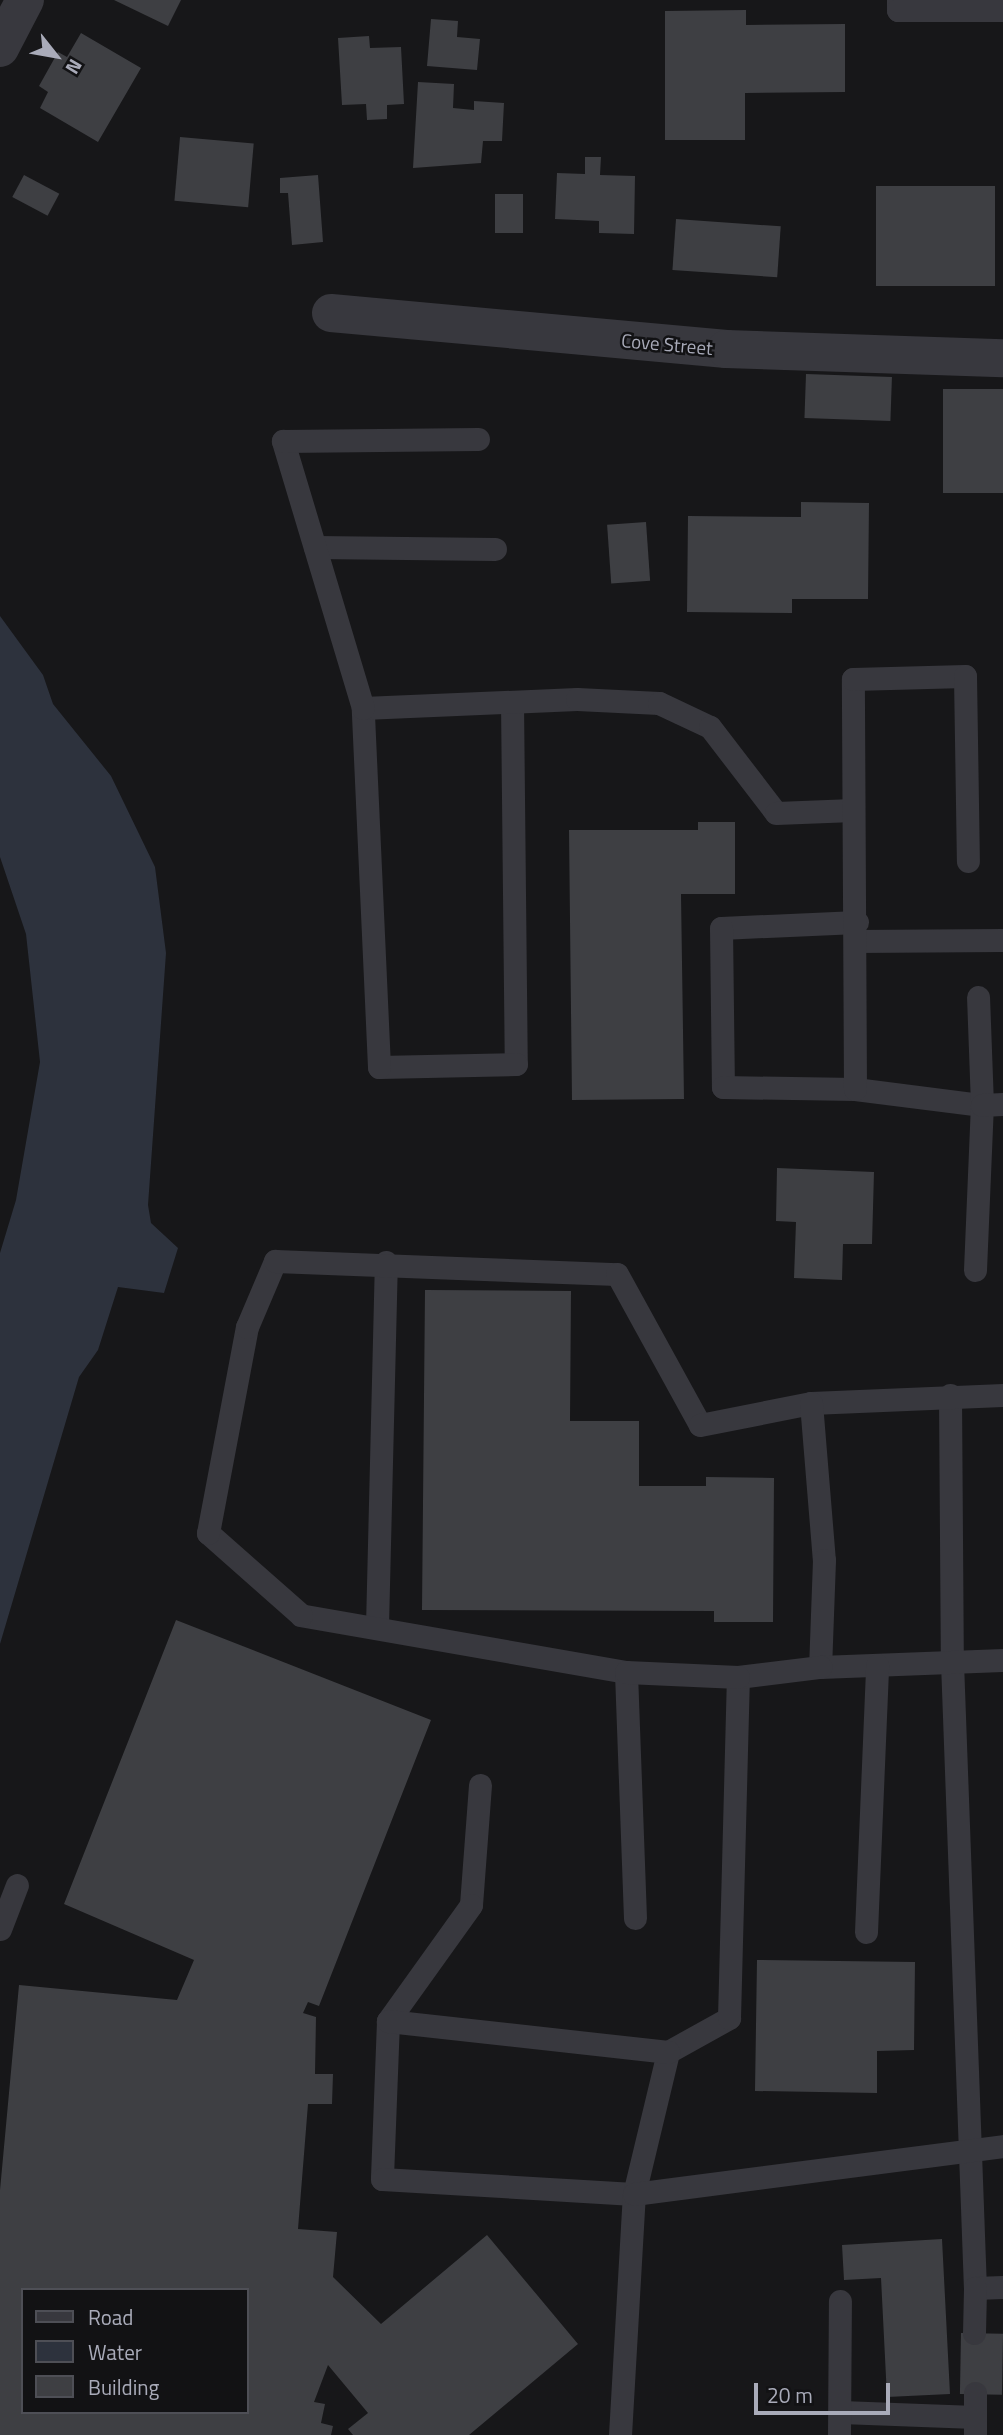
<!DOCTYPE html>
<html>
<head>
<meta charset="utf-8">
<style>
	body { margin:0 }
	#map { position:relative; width:1003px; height:2435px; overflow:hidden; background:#171719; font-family:"Titillium Web",sans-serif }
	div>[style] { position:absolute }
	.water>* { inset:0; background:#2d323d }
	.building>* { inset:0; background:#3e3f43; transform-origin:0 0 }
	.service>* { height:23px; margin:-11.5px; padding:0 11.5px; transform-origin:11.5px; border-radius:11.5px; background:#38383e }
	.minor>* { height:38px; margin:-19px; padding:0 19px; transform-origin:19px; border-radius:19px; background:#38383e }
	span { translate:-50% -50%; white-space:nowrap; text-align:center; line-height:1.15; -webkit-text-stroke:5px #121214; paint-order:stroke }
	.street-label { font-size:19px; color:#a9abb9 }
	.legend { position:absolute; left:21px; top:2288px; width:228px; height:126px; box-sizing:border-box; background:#121214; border:2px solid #4e4f56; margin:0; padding:9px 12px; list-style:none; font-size:21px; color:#a9abb9 }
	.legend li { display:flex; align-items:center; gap:14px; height:35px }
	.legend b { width:35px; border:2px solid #4e4f56 }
	.north { position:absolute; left:21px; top:21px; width:70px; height:70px; -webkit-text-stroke:5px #121214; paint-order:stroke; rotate:121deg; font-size:19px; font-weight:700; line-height:28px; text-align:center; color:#a9abb9 }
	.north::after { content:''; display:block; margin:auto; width:24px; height:32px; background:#a9abb9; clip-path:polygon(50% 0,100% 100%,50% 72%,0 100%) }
	.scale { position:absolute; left:754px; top:2383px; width:136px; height:32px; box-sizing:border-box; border:4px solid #a9abb9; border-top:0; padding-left:9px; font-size:21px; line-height:24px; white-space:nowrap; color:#a9abb9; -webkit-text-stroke:5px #121214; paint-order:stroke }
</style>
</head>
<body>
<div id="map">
	<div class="water">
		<i style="clip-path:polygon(0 616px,43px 675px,53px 704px,111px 776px,155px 867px,166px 953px,148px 1205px,151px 1223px,178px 1248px,164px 1293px,118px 1287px,98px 1350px,79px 1377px,0 1644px,0 1253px,16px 1200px,40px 1062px,26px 934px,0 857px)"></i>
	</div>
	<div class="building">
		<i style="clip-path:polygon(114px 0,181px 0,168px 26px)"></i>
		<i style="clip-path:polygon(746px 10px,746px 25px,845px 24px,845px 92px,745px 93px,745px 140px,665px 140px,665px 11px)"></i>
		<i style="clip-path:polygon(431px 19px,458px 21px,457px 37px,480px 39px,477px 70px,427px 66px)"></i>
		<i style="clip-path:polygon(81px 33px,141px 68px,98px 142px,40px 108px,48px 92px,39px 86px,58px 52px,67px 57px)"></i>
		<i style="clip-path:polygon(369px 36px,370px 48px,401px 47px,404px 104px,387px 105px,387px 119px,367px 120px,366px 104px,342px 105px,338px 38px)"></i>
		<i style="clip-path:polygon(418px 82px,454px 84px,453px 108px,474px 110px,474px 101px,504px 103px,502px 141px,483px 141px,481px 163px,413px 168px)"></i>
		<i style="left:180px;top:137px;width:74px;height:64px;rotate:5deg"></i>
		<i style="clip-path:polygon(585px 157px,601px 157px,600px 175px,635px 176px,634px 234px,599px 233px,599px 221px,555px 219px,557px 173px,585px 174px)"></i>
		<i style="left:24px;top:175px;width:40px;height:25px;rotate:28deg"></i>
		<i style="clip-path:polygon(318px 175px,323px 242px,292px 245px,288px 193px,280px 193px,280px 178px)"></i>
		<i style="left:876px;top:186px;width:119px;height:100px"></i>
		<i style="left:495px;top:194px;width:28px;height:39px"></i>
		<i style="left:676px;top:219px;width:105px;height:51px;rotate:4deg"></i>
		<i style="left:806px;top:374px;width:86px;height:44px;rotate:2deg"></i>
		<i style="left:943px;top:389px;width:60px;height:104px"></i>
		<i style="clip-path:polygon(801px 502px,869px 503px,868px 599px,792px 599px,792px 613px,687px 612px,688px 516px,801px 517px)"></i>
		<i style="left:646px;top:522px;width:59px;height:39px;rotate:86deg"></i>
		<i style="clip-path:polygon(698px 822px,735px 822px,735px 894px,681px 894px,684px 1099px,572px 1100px,569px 830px,698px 830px)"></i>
		<i style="clip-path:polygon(777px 1168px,874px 1172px,872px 1244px,843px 1244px,842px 1280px,794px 1278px,796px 1222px,776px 1221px)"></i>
		<i style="clip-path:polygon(425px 1290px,571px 1291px,570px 1421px,639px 1421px,639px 1486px,706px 1486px,706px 1477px,774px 1478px,773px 1622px,714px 1622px,714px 1611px,422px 1610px)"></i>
		<i style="clip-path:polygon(evenodd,176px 1620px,431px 1720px,319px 2006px,308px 2002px,303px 2013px,316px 2017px,315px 2074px,333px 2074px,332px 2104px,308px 2104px,298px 2229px,337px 2232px,333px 2277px,381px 2324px,487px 2235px,578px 2344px,469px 2435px,353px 2435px,348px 2429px,368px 2413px,328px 2365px,314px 2402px,325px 2404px,321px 2423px,333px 2426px,331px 2435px,0 2435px,0 2190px,19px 1985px,177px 2000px,194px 1960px,64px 1904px,176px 1620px,23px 2290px,247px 2290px,247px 2412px,23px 2412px,23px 2290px)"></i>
		<i style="clip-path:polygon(757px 1960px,915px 1962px,914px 2050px,877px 2051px,877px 2093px,755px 2091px)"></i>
		<i style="clip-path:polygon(942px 2239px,950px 2394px,887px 2397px,881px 2278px,844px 2280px,842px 2245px)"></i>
		<i style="left:961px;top:2333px;width:42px;height:61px;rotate:1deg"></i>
	</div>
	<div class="service">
		<i style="left:898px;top:0;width:10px;rotate:90deg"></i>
		<i style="left:898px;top:10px;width:105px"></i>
		<i style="left:315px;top:547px;width:180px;rotate:0.6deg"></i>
		<i style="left:512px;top:702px;width:362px;rotate:89.4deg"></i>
		<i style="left:516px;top:1064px;width:137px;rotate:178.7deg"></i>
		<i style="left:379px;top:1067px;width:359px;rotate:-92.6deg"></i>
		<i style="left:363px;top:708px;width:214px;rotate:-2.4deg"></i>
		<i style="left:577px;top:699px;width:82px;rotate:2.8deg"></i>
		<i style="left:659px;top:703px;width:56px;rotate:25.2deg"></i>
		<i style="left:710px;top:727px;width:108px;rotate:52.5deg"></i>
		<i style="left:776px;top:813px;width:77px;rotate:-2.2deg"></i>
		<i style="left:363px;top:708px;width:279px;rotate:-106.7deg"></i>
		<i style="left:283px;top:441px;width:195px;rotate:-0.6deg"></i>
		<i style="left:857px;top:922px;width:136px;rotate:177.5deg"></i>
		<i style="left:721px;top:928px;width:159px;rotate:89.3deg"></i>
		<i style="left:723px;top:1087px;width:132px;rotate:0.9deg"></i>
		<i style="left:855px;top:1089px;width:128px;rotate:7.2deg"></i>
		<i style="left:982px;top:1105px;width:108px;rotate:-92.1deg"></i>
		<i style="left:855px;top:941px;width:148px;rotate:-0.4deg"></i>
		<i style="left:855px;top:1089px;width:410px;rotate:-90.3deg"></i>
		<i style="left:853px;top:679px;width:112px;rotate:-1.5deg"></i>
		<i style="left:965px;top:676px;width:185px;rotate:89.1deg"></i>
		<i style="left:975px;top:1270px;width:165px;rotate:-87.6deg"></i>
		<i style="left:982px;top:1105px;width:21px;rotate:-3deg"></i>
		<i style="left:950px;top:1395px;width:267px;rotate:89.6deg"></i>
		<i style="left:952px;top:1662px;width:626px;rotate:87.9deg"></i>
		<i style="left:975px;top:2288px;width:28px;rotate:-2deg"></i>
		<i style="left:811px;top:1403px;width:192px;rotate:-2.4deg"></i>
		<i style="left:377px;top:1626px;width:364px;rotate:-88.6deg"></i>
		<i style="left:626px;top:1672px;width:330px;rotate:-170.1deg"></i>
		<i style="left:301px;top:1615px;width:124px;rotate:-138.6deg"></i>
		<i style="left:208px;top:1533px;width:210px;rotate:-79.3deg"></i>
		<i style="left:247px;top:1327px;width:72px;rotate:-67deg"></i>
		<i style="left:275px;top:1261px;width:342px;rotate:2.2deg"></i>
		<i style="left:617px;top:1274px;width:172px;rotate:61.2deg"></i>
		<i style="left:700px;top:1425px;width:113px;rotate:-11.2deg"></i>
		<i style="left:811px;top:1403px;width:158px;rotate:85.3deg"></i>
		<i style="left:824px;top:1560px;width:107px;rotate:92.1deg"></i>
		<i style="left:820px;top:1667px;width:183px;rotate:-2.2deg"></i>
		<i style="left:480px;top:1785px;width:120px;rotate:94.3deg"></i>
		<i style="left:471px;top:1905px;width:143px;rotate:125.6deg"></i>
		<i style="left:388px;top:2021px;width:158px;rotate:92.2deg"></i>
		<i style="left:382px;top:2179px;width:252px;rotate:3.4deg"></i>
		<i style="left:634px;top:2194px;width:146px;rotate:-76.5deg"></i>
		<i style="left:668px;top:2052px;width:70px;rotate:-29.1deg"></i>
		<i style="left:729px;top:2018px;width:341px;rotate:-88.5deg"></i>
		<i style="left:738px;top:1677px;width:83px;rotate:-7deg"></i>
		<i style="left:635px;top:1918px;width:246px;rotate:-92.1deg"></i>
		<i style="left:626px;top:1672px;width:112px;rotate:2.6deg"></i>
		<i style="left:0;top:1929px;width:47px;rotate:-68.9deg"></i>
		<i style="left:866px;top:1932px;width:267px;rotate:-87.6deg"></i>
		<i style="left:388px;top:2021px;width:282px;rotate:6.3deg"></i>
		<i style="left:974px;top:2333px;width:45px;rotate:-88.7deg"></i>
		<i style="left:841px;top:2412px;width:134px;rotate:2.1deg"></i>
		<i style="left:620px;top:2435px;width:241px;rotate:-86.7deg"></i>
		<i style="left:634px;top:2194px;width:372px;rotate:-7.4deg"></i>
		<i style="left:839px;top:2435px;width:134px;rotate:-89.6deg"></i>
		<i style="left:975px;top:2435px;width:42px;rotate:-90deg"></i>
	</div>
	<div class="minor">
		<i style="left:0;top:48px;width:54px;rotate:-62.5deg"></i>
		<i style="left:331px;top:313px;width:397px;rotate:5.2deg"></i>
		<i style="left:726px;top:349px;width:277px;rotate:1.9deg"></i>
	</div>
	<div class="street-label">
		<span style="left:667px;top:344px;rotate:5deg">Cove Street</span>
	</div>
	<ul class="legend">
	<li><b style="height:9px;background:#38383e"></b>Road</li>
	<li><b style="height:19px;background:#2d323d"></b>Water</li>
	<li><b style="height:19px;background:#3e3f43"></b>Building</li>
	</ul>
	<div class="north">N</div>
	<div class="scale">20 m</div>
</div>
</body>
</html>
